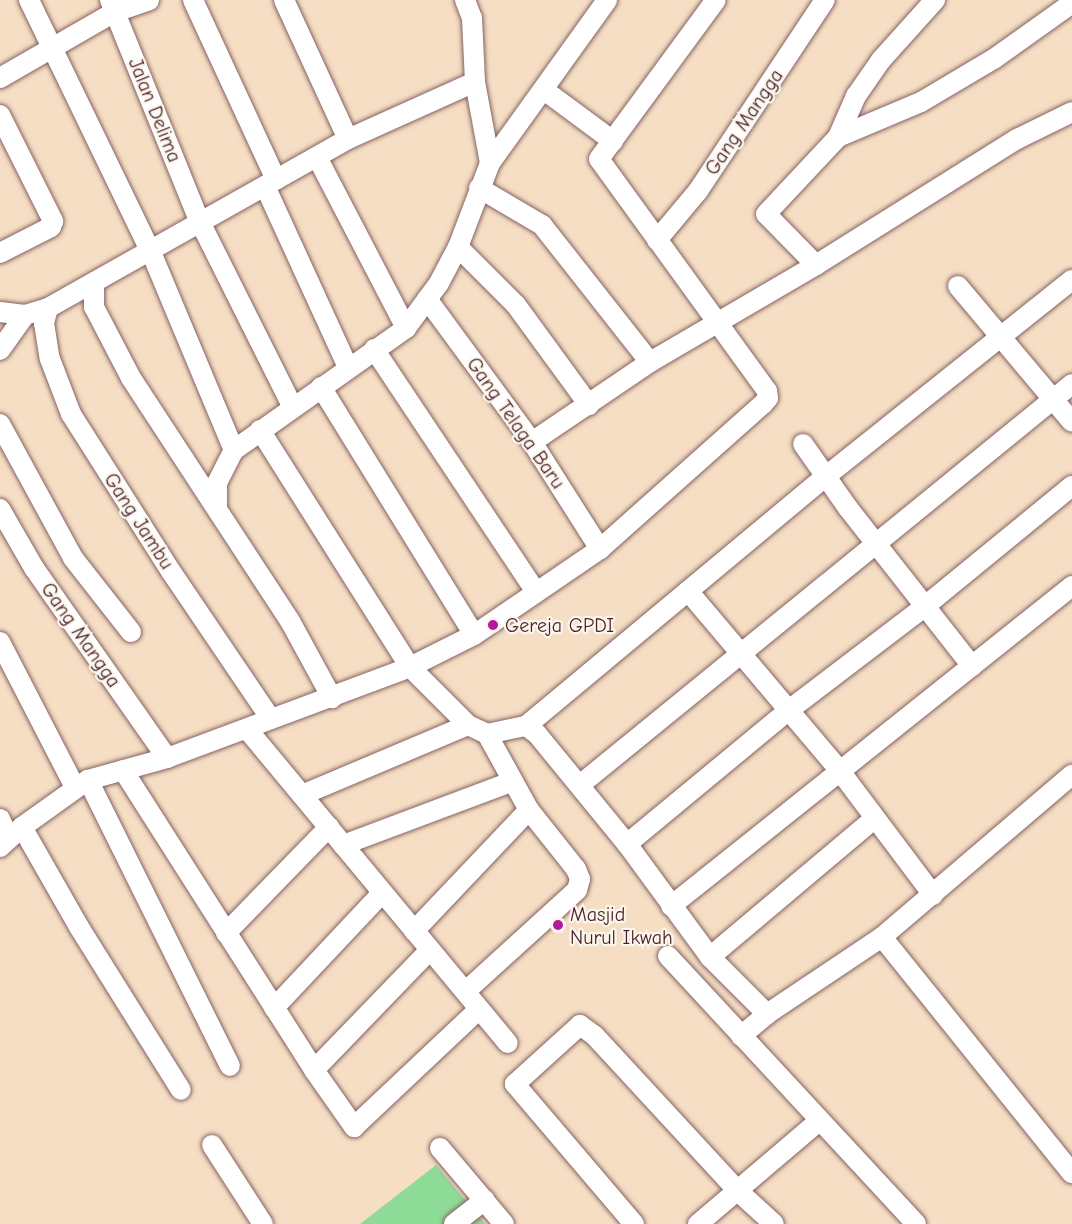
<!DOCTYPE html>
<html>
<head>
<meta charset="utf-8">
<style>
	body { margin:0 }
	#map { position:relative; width:1072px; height:1224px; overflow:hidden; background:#f5dec4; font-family:"Comic Neue",sans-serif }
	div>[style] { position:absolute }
	.green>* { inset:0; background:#8eda97 }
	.roads { filter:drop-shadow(0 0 2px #866261) drop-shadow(0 0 2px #866261) }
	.minor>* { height:20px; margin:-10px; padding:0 10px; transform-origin:10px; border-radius:10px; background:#fff }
	.dots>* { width:16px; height:16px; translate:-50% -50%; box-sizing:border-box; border:3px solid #fbf7ec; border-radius:50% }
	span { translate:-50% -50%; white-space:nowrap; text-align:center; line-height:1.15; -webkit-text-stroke:4.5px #fbf7ec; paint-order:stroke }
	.street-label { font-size:20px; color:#4a1f2b }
	.poi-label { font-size:20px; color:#4a1f2b }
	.left { translate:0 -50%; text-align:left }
</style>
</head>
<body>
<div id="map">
	<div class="green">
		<i style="clip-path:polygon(436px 1165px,485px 1224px,360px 1224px)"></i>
	</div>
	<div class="roads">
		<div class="minor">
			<i style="left:29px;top:0;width:280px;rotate:64.2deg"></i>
			<i style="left:151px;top:252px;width:215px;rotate:67.3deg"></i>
			<i style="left:110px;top:0;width:237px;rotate:68deg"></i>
			<i style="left:199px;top:220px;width:210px;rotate:63.4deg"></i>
			<i style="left:193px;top:0;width:198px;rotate:65.2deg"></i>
			<i style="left:284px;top:0;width:153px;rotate:65.3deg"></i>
			<i style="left:465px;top:0;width:19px;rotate:69deg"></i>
			<i style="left:472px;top:18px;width:64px;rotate:87.3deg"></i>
			<i style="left:475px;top:82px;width:82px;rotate:79.5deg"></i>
			<i style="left:0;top:78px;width:133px;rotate:-29.9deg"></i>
			<i style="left:115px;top:12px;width:36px;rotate:-19deg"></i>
			<i style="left:544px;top:90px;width:86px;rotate:36.5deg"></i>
			<i style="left:0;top:115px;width:119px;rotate:63.4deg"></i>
			<i style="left:53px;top:221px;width:6px;rotate:108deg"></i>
			<i style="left:51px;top:227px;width:57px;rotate:153deg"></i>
			<i style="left:838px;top:137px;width:45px;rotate:-66.3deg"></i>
			<i style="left:856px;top:96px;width:44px;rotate:-55.2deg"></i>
			<i style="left:881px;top:60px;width:81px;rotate:-48deg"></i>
			<i style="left:317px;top:157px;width:193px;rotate:62.5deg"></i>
			<i style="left:265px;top:186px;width:199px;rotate:65.4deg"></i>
			<i style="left:479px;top:188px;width:73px;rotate:30.4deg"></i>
			<i style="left:542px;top:225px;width:174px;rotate:51.8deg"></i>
			<i style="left:657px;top:240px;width:64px;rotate:-50.1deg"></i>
			<i style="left:698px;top:191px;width:229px;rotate:-56.4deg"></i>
			<i style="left:458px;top:247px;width:82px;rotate:45deg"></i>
			<i style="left:516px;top:305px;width:124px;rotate:53.9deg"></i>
			<i style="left:816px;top:265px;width:71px;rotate:-134.4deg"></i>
			<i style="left:766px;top:214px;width:105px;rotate:-46.9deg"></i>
			<i style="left:838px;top:137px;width:90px;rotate:-22.9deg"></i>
			<i style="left:921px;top:102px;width:86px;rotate:-30.7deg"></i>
			<i style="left:995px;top:58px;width:95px;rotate:-35.5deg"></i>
			<i style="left:94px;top:284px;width:23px;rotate:90deg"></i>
			<i style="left:94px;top:307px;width:80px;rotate:62.5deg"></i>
			<i style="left:131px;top:378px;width:290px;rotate:56.8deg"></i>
			<i style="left:290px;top:621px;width:88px;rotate:61.4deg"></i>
			<i style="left:958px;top:286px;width:177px;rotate:50deg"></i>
			<i style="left:427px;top:299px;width:177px;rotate:53.7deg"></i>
			<i style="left:532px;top:442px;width:127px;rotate:57.6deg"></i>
			<i style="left:48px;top:308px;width:16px;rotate:105deg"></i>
			<i style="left:44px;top:323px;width:36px;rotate:81deg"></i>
			<i style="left:50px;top:359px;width:59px;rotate:69.1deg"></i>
			<i style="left:71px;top:414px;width:188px;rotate:57.6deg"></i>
			<i style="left:172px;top:573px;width:176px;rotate:55.9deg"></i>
			<i style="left:0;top:312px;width:25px;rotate:7deg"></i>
			<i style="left:25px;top:315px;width:24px;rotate:-17deg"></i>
			<i style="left:48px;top:308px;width:344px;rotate:-29.4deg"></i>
			<i style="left:348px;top:139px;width:139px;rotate:-24.2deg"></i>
			<i style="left:374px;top:349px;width:292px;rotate:56.3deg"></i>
			<i style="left:0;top:350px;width:43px;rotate:-54.5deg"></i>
			<i style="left:321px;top:387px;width:291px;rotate:58.3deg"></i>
			<i style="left:0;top:424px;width:153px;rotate:61.4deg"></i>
			<i style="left:73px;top:558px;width:94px;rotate:51.9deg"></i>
			<i style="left:260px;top:430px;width:280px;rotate:57.7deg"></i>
			<i style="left:410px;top:667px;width:72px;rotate:-26.6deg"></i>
			<i style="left:474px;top:635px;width:153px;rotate:-34.3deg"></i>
			<i style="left:600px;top:549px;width:218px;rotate:-41.7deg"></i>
			<i style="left:763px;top:404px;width:8px;rotate:-50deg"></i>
			<i style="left:768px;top:398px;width:7px;rotate:-98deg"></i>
			<i style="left:767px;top:391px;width:286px;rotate:-125.9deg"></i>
			<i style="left:599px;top:159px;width:197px;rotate:-53.7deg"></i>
			<i style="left:532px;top:442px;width:143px;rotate:-34.1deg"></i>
			<i style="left:650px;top:362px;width:192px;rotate:-30.3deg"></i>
			<i style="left:816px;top:265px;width:237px;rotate:-32.1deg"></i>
			<i style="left:1017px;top:139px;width:61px;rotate:-26.1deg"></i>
			<i style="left:803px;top:444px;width:78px;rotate:54.9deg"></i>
			<i style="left:848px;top:508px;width:201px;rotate:51.9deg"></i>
			<i style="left:217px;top:508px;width:25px;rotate:-90deg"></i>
			<i style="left:217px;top:483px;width:37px;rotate:-63deg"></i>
			<i style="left:234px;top:450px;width:211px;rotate:-35.3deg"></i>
			<i style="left:406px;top:328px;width:56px;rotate:-53.7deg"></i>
			<i style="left:439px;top:283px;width:41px;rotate:-62.2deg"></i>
			<i style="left:458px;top:247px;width:90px;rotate:-69.1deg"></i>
			<i style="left:490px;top:163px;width:201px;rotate:-54.3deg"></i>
			<i style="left:0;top:509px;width:68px;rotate:60deg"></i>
			<i style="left:34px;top:568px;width:232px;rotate:55deg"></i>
			<i style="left:688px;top:591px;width:236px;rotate:49.8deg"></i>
			<i style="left:840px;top:771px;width:155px;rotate:53.1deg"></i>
			<i style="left:0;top:642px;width:163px;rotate:62.7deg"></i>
			<i style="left:526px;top:726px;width:389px;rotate:-39.8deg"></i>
			<i style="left:825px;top:477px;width:316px;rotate:-38.6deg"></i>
			<i style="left:247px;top:729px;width:408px;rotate:50.3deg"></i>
			<i style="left:487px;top:734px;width:40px;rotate:-12deg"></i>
			<i style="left:526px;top:726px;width:14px;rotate:36deg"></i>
			<i style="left:537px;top:734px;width:142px;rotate:50.7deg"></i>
			<i style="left:627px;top:844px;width:140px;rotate:53.7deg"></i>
			<i style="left:710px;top:957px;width:81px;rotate:45deg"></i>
			<i style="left:123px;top:770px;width:356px;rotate:57.5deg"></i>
			<i style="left:314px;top:1070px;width:70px;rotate:54.9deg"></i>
			<i style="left:354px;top:1127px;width:172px;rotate:-43.3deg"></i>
			<i style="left:88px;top:780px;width:319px;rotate:63.6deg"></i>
			<i style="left:581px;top:784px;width:633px;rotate:-39.17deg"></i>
			<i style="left:302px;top:795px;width:180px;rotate:-22.9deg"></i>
			<i style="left:0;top:819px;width:21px;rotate:65deg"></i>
			<i style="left:22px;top:827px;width:115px;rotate:60.3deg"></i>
			<i style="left:79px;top:927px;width:192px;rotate:58deg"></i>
			<i style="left:627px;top:844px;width:210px;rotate:-39.6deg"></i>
			<i style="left:789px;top:710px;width:170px;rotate:-37.3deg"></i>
			<i style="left:924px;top:607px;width:191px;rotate:-39.3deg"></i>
			<i style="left:343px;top:845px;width:179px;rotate:-20.6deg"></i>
			<i style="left:0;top:847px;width:30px;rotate:-42deg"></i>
			<i style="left:22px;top:827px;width:81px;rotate:-35.5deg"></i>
			<i style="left:88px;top:780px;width:82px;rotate:-15.6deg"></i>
			<i style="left:167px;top:758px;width:259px;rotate:-20.5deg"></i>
			<i style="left:410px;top:667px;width:82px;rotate:45deg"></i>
			<i style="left:468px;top:725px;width:21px;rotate:25deg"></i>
			<i style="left:487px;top:734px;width:87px;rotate:61.1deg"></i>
			<i style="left:529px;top:810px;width:75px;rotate:51.5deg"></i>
			<i style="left:576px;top:869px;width:11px;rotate:68deg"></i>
			<i style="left:580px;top:879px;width:11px;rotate:105deg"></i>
			<i style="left:577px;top:890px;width:151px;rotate:137.7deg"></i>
			<i style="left:671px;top:906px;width:513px;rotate:-38.59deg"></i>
			<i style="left:414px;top:931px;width:167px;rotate:-46.5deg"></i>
			<i style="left:226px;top:933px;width:148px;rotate:-45.8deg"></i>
			<i style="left:882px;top:937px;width:303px;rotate:51.2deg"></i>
			<i style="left:668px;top:956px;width:365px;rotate:47.2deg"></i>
			<i style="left:710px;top:957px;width:216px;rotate:-40.1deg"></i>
			<i style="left:274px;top:1008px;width:158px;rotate:-46.8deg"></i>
			<i style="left:741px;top:1036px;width:34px;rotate:-40deg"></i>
			<i style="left:767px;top:1014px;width:138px;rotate:-33.8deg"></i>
			<i style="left:882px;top:937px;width:250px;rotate:-40.5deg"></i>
			<i style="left:314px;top:1070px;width:167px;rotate:-46deg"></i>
			<i style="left:212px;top:1145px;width:94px;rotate:57.2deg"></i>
			<i style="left:440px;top:1148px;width:99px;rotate:49.9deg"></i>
			<i style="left:454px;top:1224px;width:39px;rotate:-38deg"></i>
			<i style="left:634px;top:1224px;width:184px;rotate:-130.4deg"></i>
			<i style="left:515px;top:1084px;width:88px;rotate:-42.2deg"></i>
			<i style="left:580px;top:1025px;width:17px;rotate:36deg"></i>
			<i style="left:594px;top:1035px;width:214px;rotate:47.3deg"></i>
			<i style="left:739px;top:1192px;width:47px;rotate:42.4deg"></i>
			<i style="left:698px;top:1224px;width:159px;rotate:-40.4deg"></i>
		</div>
	</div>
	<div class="dots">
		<i style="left:493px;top:625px;background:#b5179e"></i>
		<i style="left:558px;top:925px;background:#b5179e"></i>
	</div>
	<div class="street-label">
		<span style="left:155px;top:110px;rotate:68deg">Jalan Delima</span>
		<span style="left:744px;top:122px;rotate:-56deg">Gang Mangga</span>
		<span style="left:516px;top:423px;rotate:55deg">Gang Telaga Baru</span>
		<span style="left:139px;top:521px;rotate:57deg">Gang Jambu</span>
		<span style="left:81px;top:635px;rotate:55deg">Gang Mangga</span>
	</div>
	<div class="poi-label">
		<span class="left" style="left:505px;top:625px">Gereja GPDI</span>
		<span class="left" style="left:570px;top:926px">Masjid<br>Nurul Ikwah</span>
	</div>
</div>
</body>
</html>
